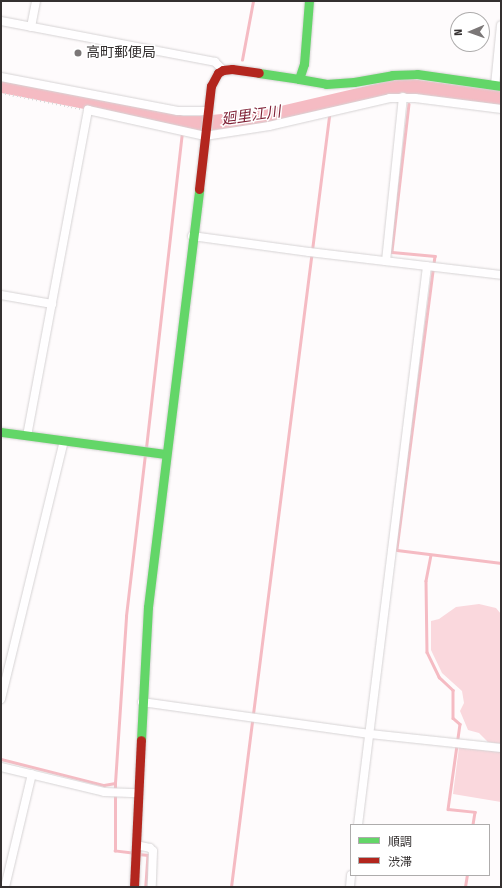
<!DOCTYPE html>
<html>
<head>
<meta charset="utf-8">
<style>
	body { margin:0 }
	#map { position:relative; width:502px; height:888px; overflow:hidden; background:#fefbfc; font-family:"Fira Sans Condensed","Noto Sans JP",sans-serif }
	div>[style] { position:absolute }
	.green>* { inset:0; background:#fad8dd }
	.stream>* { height:2.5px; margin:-1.25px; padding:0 1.25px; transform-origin:1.25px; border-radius:1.25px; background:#f5bbc3 }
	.river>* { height:15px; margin:-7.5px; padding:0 7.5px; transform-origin:7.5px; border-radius:7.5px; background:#f5bbc3 }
	.path>* { height:1.5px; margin-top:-0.75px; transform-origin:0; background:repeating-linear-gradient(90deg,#d9d9d9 0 1px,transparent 0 4px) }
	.roads { filter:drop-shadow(0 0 1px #d6d3d4) drop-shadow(0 0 1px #d6d3d4) }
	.street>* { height:8px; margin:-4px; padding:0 4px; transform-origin:4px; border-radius:4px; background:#fffeff }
	.fast>* { height:9px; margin:-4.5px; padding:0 4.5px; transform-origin:4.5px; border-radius:4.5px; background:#63d668 }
	.jam>* { height:9px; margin:-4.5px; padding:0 4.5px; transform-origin:4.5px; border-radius:4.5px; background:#b3261e }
	.dots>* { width:11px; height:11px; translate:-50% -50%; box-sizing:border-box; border:2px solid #fff; border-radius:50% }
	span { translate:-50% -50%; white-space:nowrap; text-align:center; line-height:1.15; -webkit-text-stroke:3px #fff; paint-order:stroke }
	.poi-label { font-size:14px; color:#343030 }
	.left { translate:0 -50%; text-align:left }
	.water-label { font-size:15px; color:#802338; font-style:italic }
	.frame { position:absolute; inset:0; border:2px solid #343030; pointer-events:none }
	.legend { position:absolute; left:350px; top:824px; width:140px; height:52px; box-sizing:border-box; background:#fff; border:1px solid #aeacac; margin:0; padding:5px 7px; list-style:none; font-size:12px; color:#343030 }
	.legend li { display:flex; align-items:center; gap:8px; height:20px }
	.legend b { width:20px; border:1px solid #aeacac }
	.north { position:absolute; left:450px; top:12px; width:40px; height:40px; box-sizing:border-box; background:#fff; border:1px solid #aeacac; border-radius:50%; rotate:268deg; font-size:11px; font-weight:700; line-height:16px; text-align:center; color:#343030 }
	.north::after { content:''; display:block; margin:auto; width:14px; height:18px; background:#7b7777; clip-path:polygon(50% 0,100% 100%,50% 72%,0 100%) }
</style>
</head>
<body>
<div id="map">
	<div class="green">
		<i style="clip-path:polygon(479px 604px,496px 608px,501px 614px,501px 744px,488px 742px,479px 733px,468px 730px,460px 711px,464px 703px,462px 691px,442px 673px,431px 650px,431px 621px,439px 619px,456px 607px)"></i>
		<i style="clip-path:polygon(459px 747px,501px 752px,501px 802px,453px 794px)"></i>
	</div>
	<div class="stream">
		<i style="left:242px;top:60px;width:60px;rotate:-79.4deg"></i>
		<i style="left:410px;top:86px;width:5px;rotate:90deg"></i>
		<i style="left:409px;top:104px;width:149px;rotate:96.6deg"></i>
		<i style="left:392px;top:252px;width:43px;rotate:5.3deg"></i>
		<i style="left:435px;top:256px;width:296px;rotate:97.4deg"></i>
		<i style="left:397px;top:550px;width:105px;rotate:7.1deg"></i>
		<i style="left:146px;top:448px;width:327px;rotate:-83.5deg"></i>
		<i style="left:431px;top:555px;width:26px;rotate:101deg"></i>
		<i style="left:426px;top:581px;width:71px;rotate:89.2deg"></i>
		<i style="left:427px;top:652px;width:28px;rotate:64deg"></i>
		<i style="left:439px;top:677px;width:19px;rotate:43deg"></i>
		<i style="left:453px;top:690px;width:28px;rotate:90deg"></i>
		<i style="left:453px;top:718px;width:9px;rotate:41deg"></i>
		<i style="left:460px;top:724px;width:86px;rotate:98deg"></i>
		<i style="left:448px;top:809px;width:27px;rotate:6deg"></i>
		<i style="left:475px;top:812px;width:13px;rotate:99deg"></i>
		<i style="left:1px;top:759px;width:106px;rotate:14.2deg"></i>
		<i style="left:104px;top:785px;width:11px;rotate:-10deg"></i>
		<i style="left:132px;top:853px;width:17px;rotate:-173deg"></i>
		<i style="left:115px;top:851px;width:68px;rotate:-90deg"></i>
		<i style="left:115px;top:783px;width:167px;rotate:-86.2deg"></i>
		<i style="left:126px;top:616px;width:163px;rotate:-83.3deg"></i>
		<i style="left:139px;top:854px;width:9px;rotate:6deg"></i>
		<i style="left:148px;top:855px;width:32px;rotate:94deg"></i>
		<i style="left:231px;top:887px;width:792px;rotate:-82.75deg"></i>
		<i style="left:465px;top:887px;width:12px;rotate:-81deg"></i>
	</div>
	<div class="river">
		<i style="left:1px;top:85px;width:153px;rotate:10.9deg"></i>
		<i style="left:151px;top:114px;width:33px;rotate:16deg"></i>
		<i style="left:183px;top:123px;width:20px"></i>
		<i style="left:203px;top:123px;width:65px;rotate:-6.1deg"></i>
		<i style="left:268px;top:116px;width:132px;rotate:-13.1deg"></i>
		<i style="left:397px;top:86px;width:13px"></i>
		<i style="left:410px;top:86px;width:92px;rotate:7.5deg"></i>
	</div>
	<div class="path">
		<i style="left:1px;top:93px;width:81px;rotate:11.4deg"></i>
	</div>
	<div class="roads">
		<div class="street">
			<i style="left:1px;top:21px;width:218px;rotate:10.8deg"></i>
			<i style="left:215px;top:62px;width:11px;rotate:45deg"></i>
			<i style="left:31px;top:27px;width:26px;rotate:-79deg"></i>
			<i style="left:1px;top:77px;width:180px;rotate:10.9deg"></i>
			<i style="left:178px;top:111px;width:30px"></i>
			<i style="left:495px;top:85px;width:60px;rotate:-84.3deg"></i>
			<i style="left:192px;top:236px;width:118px;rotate:7.8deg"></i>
			<i style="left:309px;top:252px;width:193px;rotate:6.8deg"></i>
			<i style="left:386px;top:261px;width:165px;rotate:-84.1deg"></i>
			<i style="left:1px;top:295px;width:52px;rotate:10deg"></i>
			<i style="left:27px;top:436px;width:332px;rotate:-79.4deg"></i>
			<i style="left:88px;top:110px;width:120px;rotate:12.5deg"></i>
			<i style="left:205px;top:136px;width:65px;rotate:-8.9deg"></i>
			<i style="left:269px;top:126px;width:124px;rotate:-13deg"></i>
			<i style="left:390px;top:98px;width:25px"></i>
			<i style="left:415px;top:98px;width:87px;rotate:7.3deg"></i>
			<i style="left:1px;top:699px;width:266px;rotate:-76.3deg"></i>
			<i style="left:142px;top:702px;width:230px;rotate:8deg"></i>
			<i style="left:370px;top:734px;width:132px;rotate:6.1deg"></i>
			<i style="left:1px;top:767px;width:106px;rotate:13.6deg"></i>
			<i style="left:104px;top:792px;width:34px;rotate:2deg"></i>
			<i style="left:358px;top:825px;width:563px;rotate:-82.96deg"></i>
			<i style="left:136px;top:845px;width:14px;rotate:12deg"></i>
			<i style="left:150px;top:848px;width:4px;rotate:45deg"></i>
			<i style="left:153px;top:851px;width:36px;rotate:92deg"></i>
			<i style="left:5px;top:887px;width:116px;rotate:-76.6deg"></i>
			<i style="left:350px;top:887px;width:12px;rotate:-85deg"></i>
		</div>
		<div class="fast">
			<i style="left:259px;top:73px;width:40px;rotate:8.5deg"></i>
			<i style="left:299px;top:79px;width:16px;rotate:-72deg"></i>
			<i style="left:304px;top:64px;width:63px;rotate:-85.5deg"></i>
			<i style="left:299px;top:79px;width:27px;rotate:10deg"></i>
			<i style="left:326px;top:84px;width:28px;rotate:-4deg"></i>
			<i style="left:354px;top:82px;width:39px;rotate:-10deg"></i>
			<i style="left:392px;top:75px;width:25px;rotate:-2deg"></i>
			<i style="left:417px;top:74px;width:85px;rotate:8.1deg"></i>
			<i style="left:1px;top:432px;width:165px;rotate:7.6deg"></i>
			<i style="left:141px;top:740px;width:133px;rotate:-87deg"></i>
			<i style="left:148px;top:607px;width:421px;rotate:-83deg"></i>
		</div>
		<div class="jam">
			<i style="left:199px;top:189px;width:104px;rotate:-83.4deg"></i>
			<i style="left:211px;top:86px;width:15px;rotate:-62deg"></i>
			<i style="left:218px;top:73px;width:6px;rotate:-31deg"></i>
			<i style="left:223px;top:70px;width:9px;rotate:-6deg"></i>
			<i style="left:232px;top:69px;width:27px;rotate:8deg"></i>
			<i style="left:134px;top:887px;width:147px;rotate:-87.3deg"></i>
		</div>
	</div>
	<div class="dots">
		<i style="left:78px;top:53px;background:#7b7777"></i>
	</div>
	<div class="poi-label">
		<span class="left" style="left:86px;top:53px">高町郵便局</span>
	</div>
	<div class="water-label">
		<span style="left:251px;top:116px;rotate:-8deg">廻里江川</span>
	</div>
	<div class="frame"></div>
	<ul class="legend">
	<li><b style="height:5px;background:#63d668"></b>順調</li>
	<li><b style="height:5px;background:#b3261e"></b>渋滞</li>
	</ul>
	<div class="north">N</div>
</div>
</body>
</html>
